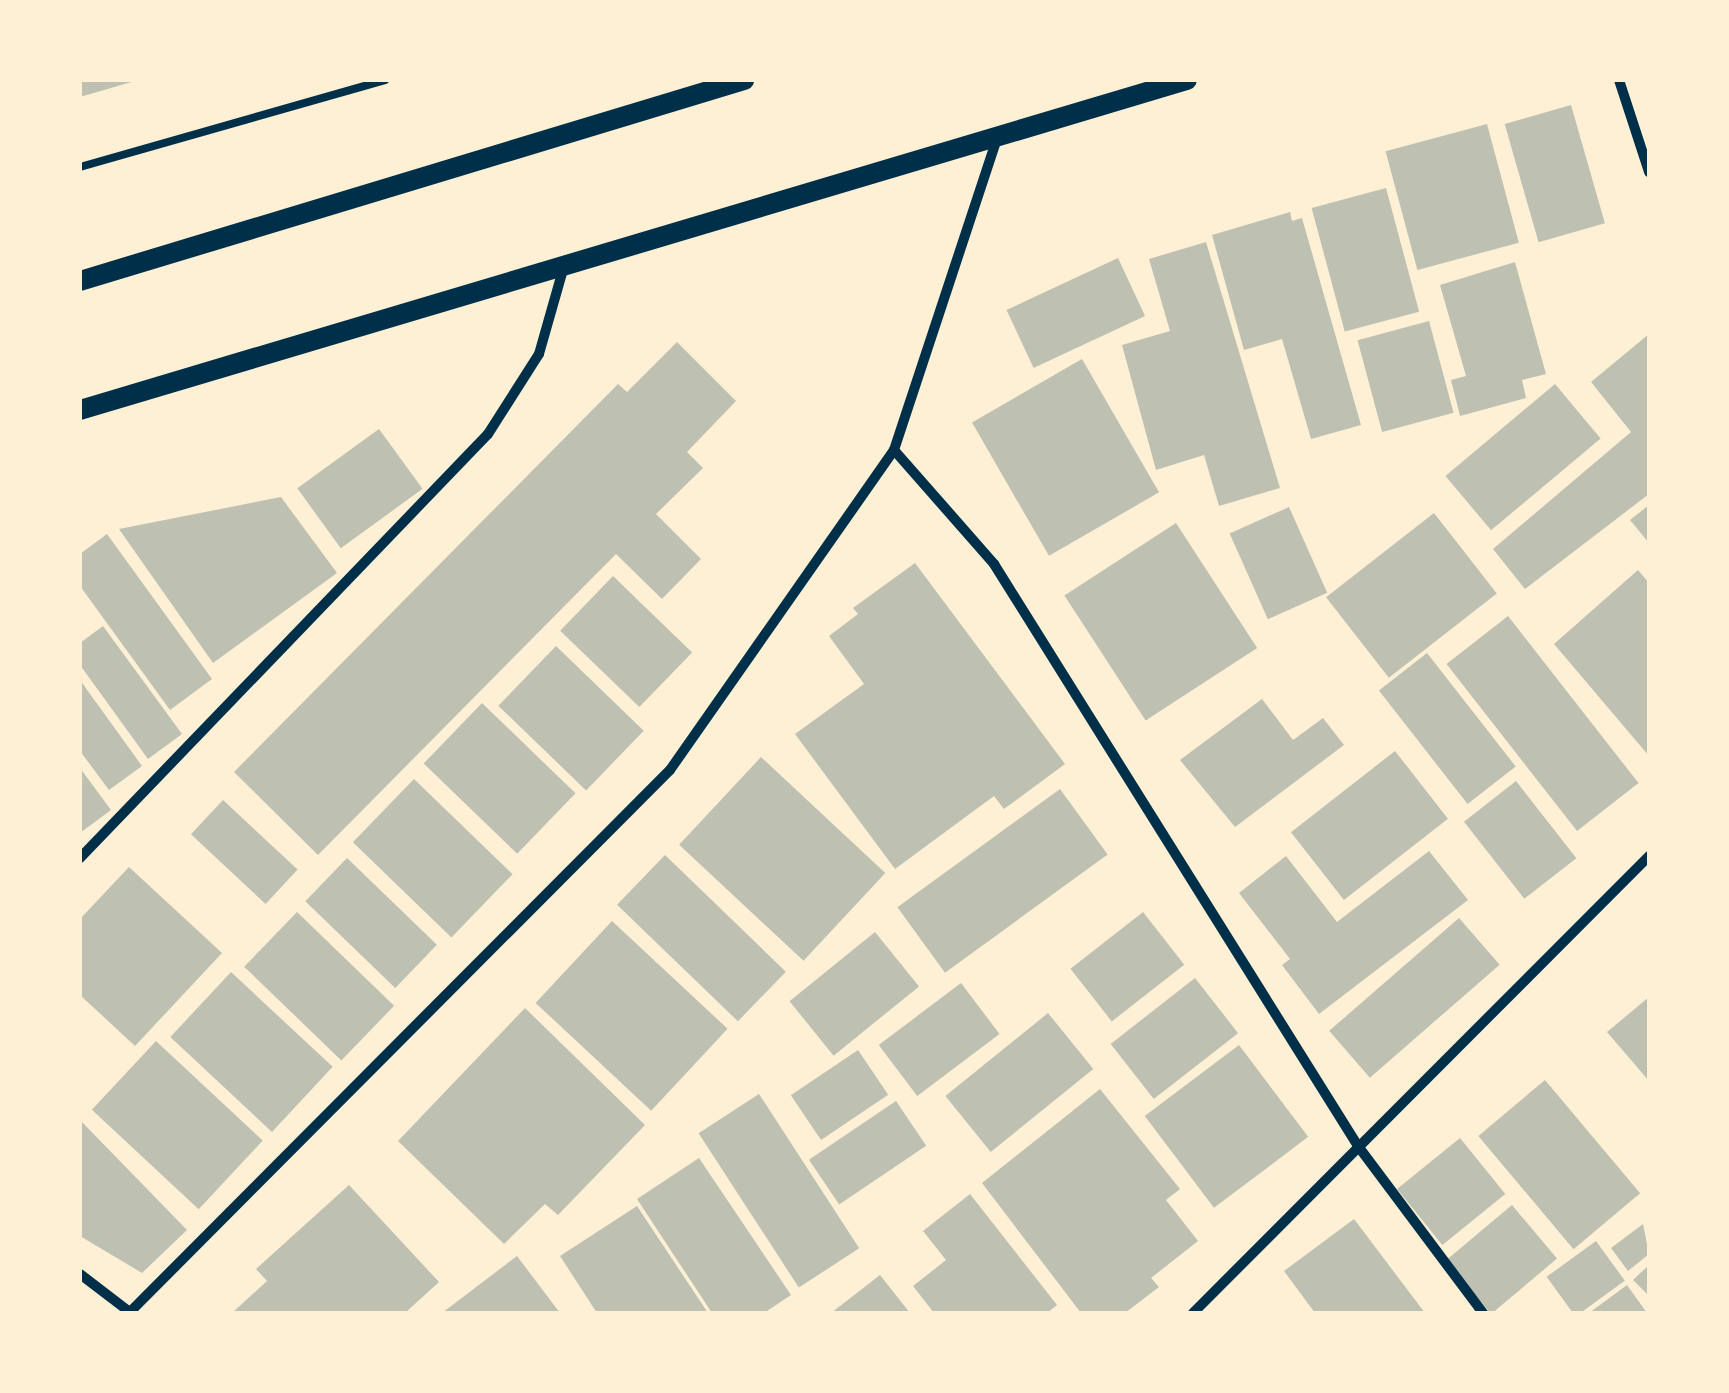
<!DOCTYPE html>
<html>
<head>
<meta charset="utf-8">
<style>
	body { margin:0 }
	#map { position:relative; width:1729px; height:1393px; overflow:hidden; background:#fdf0d5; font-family:Barlow,sans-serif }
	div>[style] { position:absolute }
	.building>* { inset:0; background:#bec0b2; transform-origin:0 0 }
	.service>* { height:8px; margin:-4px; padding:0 4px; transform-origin:4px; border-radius:4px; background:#003049 }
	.minor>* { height:10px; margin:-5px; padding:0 5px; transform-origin:5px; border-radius:5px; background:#003049 }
	.secondary>* { height:20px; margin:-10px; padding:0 10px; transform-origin:10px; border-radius:10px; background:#003049 }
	span { translate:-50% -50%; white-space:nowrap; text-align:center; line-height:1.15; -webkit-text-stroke:8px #fdf0d5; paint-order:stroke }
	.frame { position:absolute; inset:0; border:82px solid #fdf0d5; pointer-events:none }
</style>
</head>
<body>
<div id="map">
	<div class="building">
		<i style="clip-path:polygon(80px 80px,135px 80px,135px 81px,80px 97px)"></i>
		<i style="left:1571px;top:105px;width:123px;height:69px;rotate:74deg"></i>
		<i style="left:1487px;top:124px;width:123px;height:105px;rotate:75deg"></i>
		<i style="left:1386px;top:188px;width:128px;height:77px;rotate:75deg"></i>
		<i style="clip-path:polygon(1290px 212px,1292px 221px,1302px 218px,1361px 425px,1311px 439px,1282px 339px,1244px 350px,1212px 235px)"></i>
		<i style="clip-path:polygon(1206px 242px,1280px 488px,1219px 506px,1204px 455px,1156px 470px,1122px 345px,1170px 331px,1149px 259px)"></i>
		<i style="left:1118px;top:258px;width:64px;height:123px;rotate:65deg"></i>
		<i style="clip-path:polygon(1515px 262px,1546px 374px,1522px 380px,1526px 398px,1460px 416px,1451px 380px,1466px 376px,1440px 285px)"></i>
		<i style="left:1429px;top:321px;width:95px;height:74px;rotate:75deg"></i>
		<i style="clip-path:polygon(1649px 334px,1649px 494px,1525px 589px,1493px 549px,1631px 432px,1591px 382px)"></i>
		<i style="clip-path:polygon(677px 342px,736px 401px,687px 452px,703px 468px,656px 514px,701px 559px,662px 599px,616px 554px,318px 855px,234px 772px,618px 384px,627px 392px)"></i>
		<i style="left:1082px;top:359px;width:154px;height:127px;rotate:60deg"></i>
		<i style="left:1555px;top:384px;width:71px;height:143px;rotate:50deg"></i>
		<i style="left:379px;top:429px;width:74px;height:101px;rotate:54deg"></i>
		<i style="clip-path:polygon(281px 497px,337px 573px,213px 663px,119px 529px)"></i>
		<i style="clip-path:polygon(1649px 505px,1649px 543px,1630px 520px)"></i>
		<i style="left:1289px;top:507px;width:94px;height:65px;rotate:66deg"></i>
		<i style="left:1434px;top:513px;width:102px;height:137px;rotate:52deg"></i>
		<i style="left:1176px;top:523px;width:149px;height:133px;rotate:57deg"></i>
		<i style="clip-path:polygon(107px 534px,212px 679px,170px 710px,80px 586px,80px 554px)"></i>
		<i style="clip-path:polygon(915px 563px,1065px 764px,1004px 809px,994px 796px,895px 869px,795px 734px,864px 684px,829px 636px,858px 614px,853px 608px)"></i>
		<i style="clip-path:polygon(1638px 570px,1649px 583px,1649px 756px,1554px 644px)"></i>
		<i style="left:613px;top:576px;width:110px;height:76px;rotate:44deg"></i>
		<i style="left:1508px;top:616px;width:212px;height:78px;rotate:52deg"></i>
		<i style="clip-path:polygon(103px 626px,182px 734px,148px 759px,80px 665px,80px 643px)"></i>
		<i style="left:556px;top:646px;width:122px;height:83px;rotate:44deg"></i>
		<i style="left:1427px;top:653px;width:144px;height:61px;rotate:52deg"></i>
		<i style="clip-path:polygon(80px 680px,142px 766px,109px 790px,80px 751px)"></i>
		<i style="clip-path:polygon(1262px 699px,1293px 740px,1323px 718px,1344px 745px,1235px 827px,1180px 760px)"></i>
		<i style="left:482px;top:703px;width:130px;height:84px;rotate:44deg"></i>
		<i style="left:1395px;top:751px;width:86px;height:132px;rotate:52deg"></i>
		<i style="left:761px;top:757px;width:170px;height:120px;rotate:43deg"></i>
		<i style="clip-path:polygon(80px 768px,111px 810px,80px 833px)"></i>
		<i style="left:414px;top:779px;width:137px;height:88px;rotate:44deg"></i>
		<i style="left:1516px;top:781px;width:98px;height:66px;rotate:52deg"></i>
		<i style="left:1060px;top:789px;width:81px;height:201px;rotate:54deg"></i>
		<i style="left:223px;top:800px;width:102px;height:47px;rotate:43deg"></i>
		<i style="clip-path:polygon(1429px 851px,1468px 900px,1319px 1014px,1282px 965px,1290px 959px,1239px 893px,1286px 856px,1337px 922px)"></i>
		<i style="left:665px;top:855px;width:168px;height:69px;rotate:44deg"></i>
		<i style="left:347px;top:858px;width:125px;height:60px;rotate:44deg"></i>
		<i style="clip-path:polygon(129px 867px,222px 953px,135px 1046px,80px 995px,80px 919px)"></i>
		<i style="left:297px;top:912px;width:135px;height:76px;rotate:44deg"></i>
		<i style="left:1143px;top:912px;width:67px;height:92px;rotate:52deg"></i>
		<i style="left:1459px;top:918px;width:62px;height:172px;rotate:49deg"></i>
		<i style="left:612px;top:921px;width:158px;height:112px;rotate:43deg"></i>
		<i style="left:875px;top:932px;width:70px;height:110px;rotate:51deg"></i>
		<i style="left:231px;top:972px;width:139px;height:89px;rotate:43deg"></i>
		<i style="left:1195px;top:978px;width:70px;height:107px;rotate:52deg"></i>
		<i style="left:961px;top:983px;width:64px;height:103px;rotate:53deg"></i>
		<i style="clip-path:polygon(1649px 997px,1649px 1081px,1607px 1032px)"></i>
		<i style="clip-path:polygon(525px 1008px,645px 1125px,558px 1215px,545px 1204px,504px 1244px,398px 1141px)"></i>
		<i style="left:1048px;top:1013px;width:72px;height:132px;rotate:51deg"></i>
		<i style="left:156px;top:1041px;width:146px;height:94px;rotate:43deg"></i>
		<i style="left:1239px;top:1045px;width:115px;height:118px;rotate:53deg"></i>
		<i style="left:858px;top:1050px;width:54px;height:81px;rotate:56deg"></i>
		<i style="left:1545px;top:1080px;width:148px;height:87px;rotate:50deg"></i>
		<i style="clip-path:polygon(1100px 1089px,1180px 1189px,1166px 1200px,1198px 1241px,1151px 1278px,1159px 1287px,1125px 1313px,1081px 1313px,982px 1183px)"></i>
		<i style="left:759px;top:1094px;width:184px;height:72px;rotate:57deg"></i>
		<i style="left:896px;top:1101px;width:54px;height:105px;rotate:56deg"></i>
		<i style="clip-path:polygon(80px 1120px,187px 1230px,142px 1273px,80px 1236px)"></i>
		<i style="left:1460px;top:1138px;width:72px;height:81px;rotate:51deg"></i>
		<i style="clip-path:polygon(699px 1158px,791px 1295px,764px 1313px,712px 1313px,637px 1199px)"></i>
		<i style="clip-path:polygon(349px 1185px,439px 1282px,405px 1313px,232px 1313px,267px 1281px,256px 1269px)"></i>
		<i style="clip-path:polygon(970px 1194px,1057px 1305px,1047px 1313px,934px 1313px,913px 1286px,946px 1260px,923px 1231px)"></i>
		<i style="left:1512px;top:1205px;width:70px;height:86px;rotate:50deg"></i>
		<i style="clip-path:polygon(637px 1206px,708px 1313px,597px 1313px,560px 1256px)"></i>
		<i style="clip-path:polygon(1354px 1219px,1425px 1313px,1315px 1313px,1284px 1271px)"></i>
		<i style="clip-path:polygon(1643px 1224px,1649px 1254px,1628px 1271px,1611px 1248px)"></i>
		<i style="left:1596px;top:1241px;width:49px;height:61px;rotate:54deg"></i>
		<i style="clip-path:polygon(517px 1256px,560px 1313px,442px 1313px)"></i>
		<i style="clip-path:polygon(1649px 1265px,1649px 1296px,1633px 1280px)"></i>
		<i style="clip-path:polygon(880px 1275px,910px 1313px,831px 1313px)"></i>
		<i style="clip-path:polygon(1627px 1285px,1647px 1313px,1589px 1313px)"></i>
	</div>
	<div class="service">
		<i style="left:80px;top:167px;width:317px;rotate:-15.9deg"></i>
	</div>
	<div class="minor">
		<i style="left:1619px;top:80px;width:97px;rotate:71.9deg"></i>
		<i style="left:894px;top:450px;width:152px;rotate:48.7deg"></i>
		<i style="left:994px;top:564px;width:686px;rotate:57.98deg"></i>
		<i style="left:1358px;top:1146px;width:209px;rotate:53.2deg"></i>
		<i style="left:80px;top:858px;width:588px;rotate:-46.1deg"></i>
		<i style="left:488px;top:434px;width:95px;rotate:-57.5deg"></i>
		<i style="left:539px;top:354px;width:91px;rotate:-74.1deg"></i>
		<i style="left:80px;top:1274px;width:64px;rotate:37.4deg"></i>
		<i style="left:129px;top:1313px;width:767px;rotate:-45.11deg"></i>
		<i style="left:670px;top:770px;width:391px;rotate:-55deg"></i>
		<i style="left:894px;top:450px;width:332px;rotate:-71.7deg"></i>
		<i style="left:1193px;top:1313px;width:646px;rotate:-45.06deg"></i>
	</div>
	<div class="secondary">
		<i style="left:80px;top:281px;width:694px;rotate:-16.84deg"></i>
		<i style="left:80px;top:410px;width:1155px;rotate:-16.6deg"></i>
	</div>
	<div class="frame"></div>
</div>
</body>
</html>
